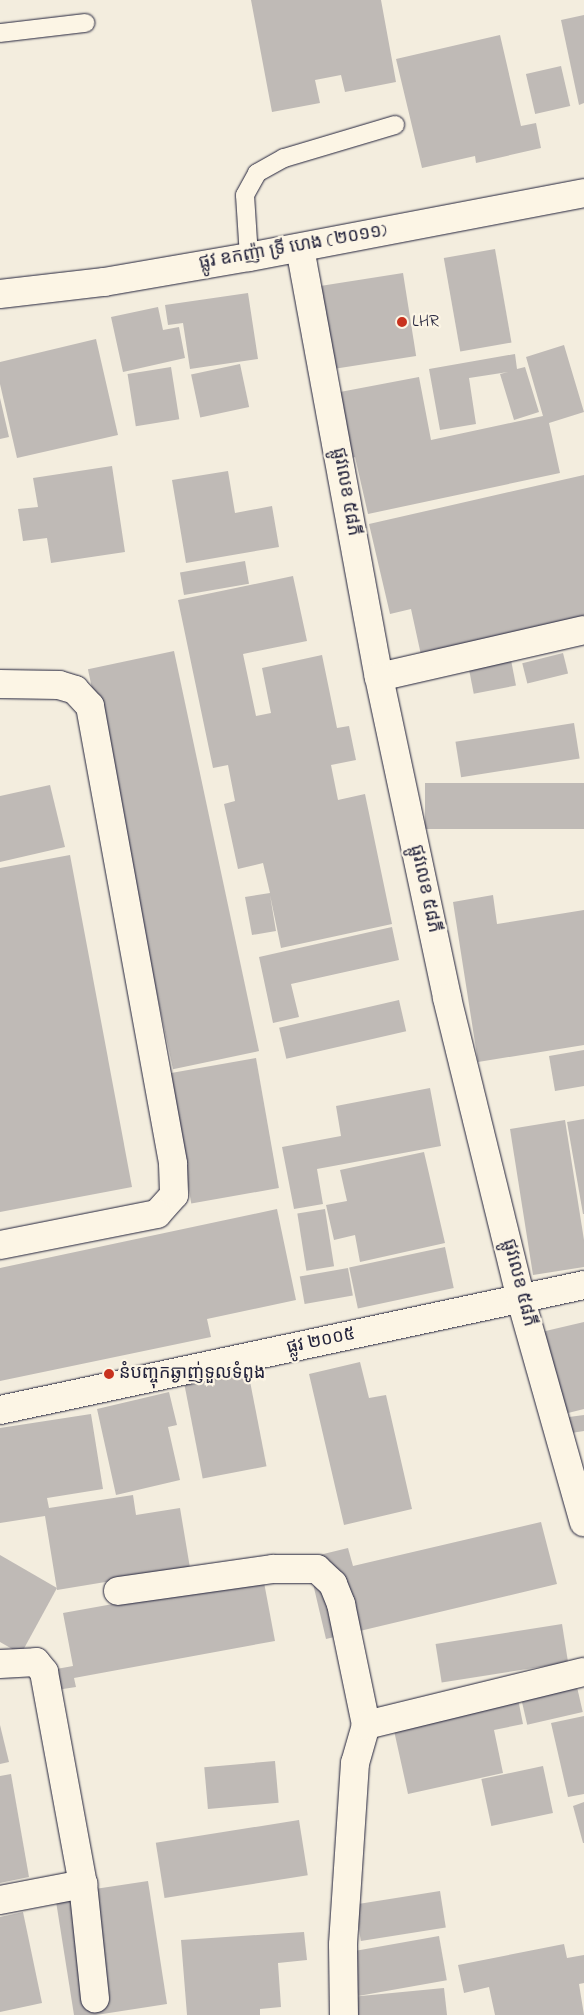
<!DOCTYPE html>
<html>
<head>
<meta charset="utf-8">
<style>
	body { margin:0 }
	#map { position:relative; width:584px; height:2015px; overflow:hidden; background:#f3edde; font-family:"Indie Flower","Noto Sans Khmer",sans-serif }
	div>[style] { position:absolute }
	.building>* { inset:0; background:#bfbab6; transform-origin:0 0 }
	.roads { filter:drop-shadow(0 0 1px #22223b) drop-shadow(0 0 1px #22223b) }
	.service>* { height:18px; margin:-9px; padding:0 9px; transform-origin:9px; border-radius:9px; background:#fcf5e5 }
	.minor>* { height:28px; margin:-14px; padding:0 14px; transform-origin:14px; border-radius:14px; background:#fcf5e5 }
	.tertiary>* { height:28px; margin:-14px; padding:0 14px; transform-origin:14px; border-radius:14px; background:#fcf5e5 }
	.secondary>* { height:28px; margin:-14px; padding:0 14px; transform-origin:14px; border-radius:14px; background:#fcf5e5 }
	.dots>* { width:14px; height:14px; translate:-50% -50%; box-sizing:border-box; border:2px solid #fcf5e5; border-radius:50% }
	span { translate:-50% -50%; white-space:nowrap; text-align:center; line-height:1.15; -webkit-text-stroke:4.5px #fcf5e5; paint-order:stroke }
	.street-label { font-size:18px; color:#22223b }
	.poi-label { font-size:18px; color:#22223b }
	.left { translate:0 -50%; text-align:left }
</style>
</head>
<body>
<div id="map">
	<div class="building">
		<i style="clip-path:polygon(251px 0,381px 0,396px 82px,345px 92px,341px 75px,315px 80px,320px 103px,272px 112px)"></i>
		<i style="clip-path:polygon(584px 15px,584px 103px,579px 105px,561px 20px)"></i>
		<i style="clip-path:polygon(500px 35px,521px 126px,536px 123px,541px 148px,476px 163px,475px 156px,422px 168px,396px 59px)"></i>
		<i style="left:561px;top:66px;width:41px;height:36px;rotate:77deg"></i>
		<i style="left:495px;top:249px;width:95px;height:52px;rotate:80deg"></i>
		<i style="left:403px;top:273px;width:84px;height:87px;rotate:81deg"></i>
		<i style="clip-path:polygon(248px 293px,258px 359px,190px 369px,183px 323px,168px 325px,165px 305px)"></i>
		<i style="clip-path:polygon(158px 307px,163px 330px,179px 327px,185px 358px,123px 372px,111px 317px)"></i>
		<i style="clip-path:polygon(96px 339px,118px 435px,17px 458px,0 384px,0 362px)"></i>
		<i style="clip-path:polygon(564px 345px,584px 412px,549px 423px,560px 473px,368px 514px,355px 457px,352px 458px,340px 392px,419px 377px,431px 440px,543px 416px,526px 357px)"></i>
		<i style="clip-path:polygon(515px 354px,517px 369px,525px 367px,539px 412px,514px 420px,500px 374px,508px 372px,469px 378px,476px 424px,440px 430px,429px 369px)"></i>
		<i style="left:240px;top:364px;width:44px;height:50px;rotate:78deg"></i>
		<i style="left:171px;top:367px;width:53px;height:44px;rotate:81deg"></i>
		<i style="clip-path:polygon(0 398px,9px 437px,0 439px)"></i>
		<i style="clip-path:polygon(112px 466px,125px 552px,51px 563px,47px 538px,23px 541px,18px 509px,38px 507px,33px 478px)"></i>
		<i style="clip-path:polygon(228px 471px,235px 513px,272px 506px,279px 547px,186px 563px,172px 480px)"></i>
		<i style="clip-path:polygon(584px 475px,584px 618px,421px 655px,411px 609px,390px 614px,369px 524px)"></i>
		<i style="left:245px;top:561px;width:23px;height:66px;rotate:80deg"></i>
		<i style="clip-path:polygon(293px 576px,307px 641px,243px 654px,256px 716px,271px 713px,262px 668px,322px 655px,337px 728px,349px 726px,356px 760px,331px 765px,338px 800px,365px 794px,392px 924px,281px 948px,270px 895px,276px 931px,252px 935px,245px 897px,270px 893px,263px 863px,238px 869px,224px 804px,235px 801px,228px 765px,213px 768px,178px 600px)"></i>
		<i style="left:174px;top:651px;width:409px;height:88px;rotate:78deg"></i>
		<i style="left:563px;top:653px;width:21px;height:42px;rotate:76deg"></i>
		<i style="left:511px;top:660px;width:26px;height:43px;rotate:79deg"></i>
		<i style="left:574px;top:723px;width:36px;height:120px;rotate:81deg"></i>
		<i style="left:584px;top:783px;width:46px;height:159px;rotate:90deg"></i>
		<i style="clip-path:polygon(50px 785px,65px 847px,0 862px,0 796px)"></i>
		<i style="clip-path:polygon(70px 855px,132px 1187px,0 1212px,0 868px)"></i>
		<i style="clip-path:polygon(493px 895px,497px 924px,584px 910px,584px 1045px,478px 1062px,453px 902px)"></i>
		<i style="clip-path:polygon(392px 927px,399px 960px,291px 984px,299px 1017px,273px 1023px,259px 957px)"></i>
		<i style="left:399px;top:1000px;width:32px;height:123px;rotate:77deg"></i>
		<i style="clip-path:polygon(584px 1050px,584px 1086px,555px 1091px,549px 1056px)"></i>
		<i style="left:256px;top:1058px;width:132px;height:89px;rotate:80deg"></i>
		<i style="clip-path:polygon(430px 1088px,441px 1146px,317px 1169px,323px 1204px,294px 1209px,282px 1147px,341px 1136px,336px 1106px)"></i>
		<i style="clip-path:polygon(584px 1119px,584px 1214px,583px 1214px,567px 1122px)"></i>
		<i style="clip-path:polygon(565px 1120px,584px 1240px,584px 1267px,533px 1275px,510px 1129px)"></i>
		<i style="clip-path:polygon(424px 1152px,445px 1243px,360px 1262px,355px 1235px,334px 1240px,326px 1205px,347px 1201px,340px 1170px)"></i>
		<i style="clip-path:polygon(277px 1209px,296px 1300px,207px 1319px,211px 1337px,0 1381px,0 1268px)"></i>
		<i style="left:325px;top:1209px;width:58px;height:28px;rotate:81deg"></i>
		<i style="left:445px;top:1247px;width:42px;height:98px;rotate:78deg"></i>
		<i style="left:348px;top:1268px;width:28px;height:49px;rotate:80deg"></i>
		<i style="clip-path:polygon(584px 1322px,584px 1409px,556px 1416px,537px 1333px)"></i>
		<i style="clip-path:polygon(360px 1362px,369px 1398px,386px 1395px,412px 1509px,344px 1525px,309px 1374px)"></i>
		<i style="left:248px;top:1371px;width:97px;height:65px;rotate:79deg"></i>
		<i style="clip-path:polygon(169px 1392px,177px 1425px,168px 1427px,180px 1480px,116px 1495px,97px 1409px)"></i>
		<i style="clip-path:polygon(91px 1414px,103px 1489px,47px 1498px,49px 1508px,133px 1495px,136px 1515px,180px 1508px,190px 1568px,57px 1590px,45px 1516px,0 1523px,0 1428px)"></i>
		<i style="clip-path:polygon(584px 1415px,584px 1431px,571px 1433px,569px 1417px)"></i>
		<i style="clip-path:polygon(541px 1522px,557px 1584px,326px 1639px,307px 1558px,348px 1548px,353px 1566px)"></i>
		<i style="clip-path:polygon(0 1555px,57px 1588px,21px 1654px,0 1642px)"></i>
		<i style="clip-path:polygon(263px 1577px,275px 1641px,74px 1678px,76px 1687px,37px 1693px,34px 1673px,73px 1666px,63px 1613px)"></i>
		<i style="left:562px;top:1624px;width:39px;height:128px;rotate:81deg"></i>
		<i style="left:574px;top:1674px;width:39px;height:57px;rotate:77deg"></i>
		<i style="clip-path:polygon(518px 1699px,523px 1724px,494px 1730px,503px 1773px,408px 1794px,391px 1717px)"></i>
		<i style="clip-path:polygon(584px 1716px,584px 1794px,568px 1797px,551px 1723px)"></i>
		<i style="clip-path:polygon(0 1725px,9px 1762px,0 1764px)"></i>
		<i style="left:275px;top:1761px;width:42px;height:71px;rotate:85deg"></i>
		<i style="left:543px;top:1766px;width:48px;height:63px;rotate:78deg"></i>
		<i style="clip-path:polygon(11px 1774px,29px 1877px,0 1883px,0 1776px)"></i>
		<i style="clip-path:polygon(584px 1802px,584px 1843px,583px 1843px,573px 1806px)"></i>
		<i style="left:299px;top:1820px;width:56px;height:145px;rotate:81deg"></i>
		<i style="clip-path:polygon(148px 1881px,167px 2004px,96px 2015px,74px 2015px,55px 1895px)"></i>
		<i style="left:440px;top:1891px;width:37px;height:86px;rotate:81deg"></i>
		<i style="clip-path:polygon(23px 1912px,42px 2003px,0 2012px,0 1917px)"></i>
		<i style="clip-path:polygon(304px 1932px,307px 1960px,278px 1963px,281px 2007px,260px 2009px,260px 2015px,187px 2015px,181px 1940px)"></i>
		<i style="left:439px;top:1936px;width:45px;height:90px;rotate:80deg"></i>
		<i style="clip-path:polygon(564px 1944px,567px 1958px,584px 1955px,584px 1983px,579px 1984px,584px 2015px,495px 2015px,489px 1987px,464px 1993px,458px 1965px)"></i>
		<i style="clip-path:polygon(444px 1988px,447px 2015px,341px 2015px,340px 1998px)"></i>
	</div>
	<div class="roads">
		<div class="service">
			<i style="left:0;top:33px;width:86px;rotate:-6.7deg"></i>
			<i style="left:249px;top:257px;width:62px;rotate:-93.7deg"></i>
			<i style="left:245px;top:195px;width:25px;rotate:-61deg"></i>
			<i style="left:257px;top:173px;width:31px;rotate:-29deg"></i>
			<i style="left:284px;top:158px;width:116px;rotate:-16.6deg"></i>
		</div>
		<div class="minor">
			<i style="left:379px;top:677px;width:210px;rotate:-12.9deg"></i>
			<i style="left:0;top:684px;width:59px;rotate:1deg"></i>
			<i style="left:59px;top:685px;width:17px;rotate:17deg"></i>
			<i style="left:75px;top:690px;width:22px;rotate:47deg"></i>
			<i style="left:90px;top:706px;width:465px;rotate:79.7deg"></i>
			<i style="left:173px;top:1164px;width:31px;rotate:88deg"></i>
			<i style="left:174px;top:1195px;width:25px;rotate:132deg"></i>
			<i style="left:157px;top:1214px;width:160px;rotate:168.8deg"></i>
			<i style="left:0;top:1410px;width:597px;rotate:-12.08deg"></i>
			<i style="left:118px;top:1591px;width:157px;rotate:-8.1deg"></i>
			<i style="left:273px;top:1569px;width:44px"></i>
			<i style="left:317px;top:1569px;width:22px;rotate:43deg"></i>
			<i style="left:333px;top:1584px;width:22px;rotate:68deg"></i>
			<i style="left:341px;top:1604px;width:124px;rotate:78.3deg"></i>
			<i style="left:366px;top:1725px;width:40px;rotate:106deg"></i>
			<i style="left:355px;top:1763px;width:182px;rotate:93.8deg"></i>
			<i style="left:343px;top:1945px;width:70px;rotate:89.2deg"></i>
			<i style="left:0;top:1664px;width:36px;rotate:-3deg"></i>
			<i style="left:36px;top:1662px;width:13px;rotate:51deg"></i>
			<i style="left:44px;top:1672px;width:216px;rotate:79.6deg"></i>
			<i style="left:83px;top:1884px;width:115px;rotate:84deg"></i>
			<i style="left:366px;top:1725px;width:224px;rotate:-13.7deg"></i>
			<i style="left:0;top:1900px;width:85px;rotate:-10.9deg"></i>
		</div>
		<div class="tertiary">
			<i style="left:300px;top:248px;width:436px;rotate:79.6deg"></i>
			<i style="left:379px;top:677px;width:328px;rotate:78deg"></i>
			<i style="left:447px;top:998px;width:311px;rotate:76.2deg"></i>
			<i style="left:521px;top:1300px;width:231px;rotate:74.2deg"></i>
		</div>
		<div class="secondary">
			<i style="left:0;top:294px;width:105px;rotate:-6.6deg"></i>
			<i style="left:104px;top:282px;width:147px;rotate:-9.8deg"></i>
			<i style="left:249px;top:257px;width:341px;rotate:-10.8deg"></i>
		</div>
	</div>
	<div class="dots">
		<i style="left:402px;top:322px;background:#c8321e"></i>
		<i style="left:109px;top:1374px;background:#c8321e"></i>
	</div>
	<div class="street-label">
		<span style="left:293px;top:248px;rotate:-10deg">ផ្លូវ ឧកញ៉ា ទ្រី ហេង (២០១១)</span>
		<span style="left:345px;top:492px;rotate:80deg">ផ្លូវលេខ ៥៨ភី</span>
		<span style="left:424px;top:889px;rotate:78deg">ផ្លូវលេខ ៥៨ភី</span>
		<span style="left:518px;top:1283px;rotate:76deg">ផ្លូវលេខ ៥៨ភី</span>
		<span style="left:321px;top:1342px;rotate:-12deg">ផ្លូវ ២០០៥</span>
	</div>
	<div class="poi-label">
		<span class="left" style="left:412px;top:322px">LHR</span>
		<span class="left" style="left:119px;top:1374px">នំបញ្ចុកឆ្ងាញ់ទួលទំពូង</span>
	</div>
</div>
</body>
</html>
